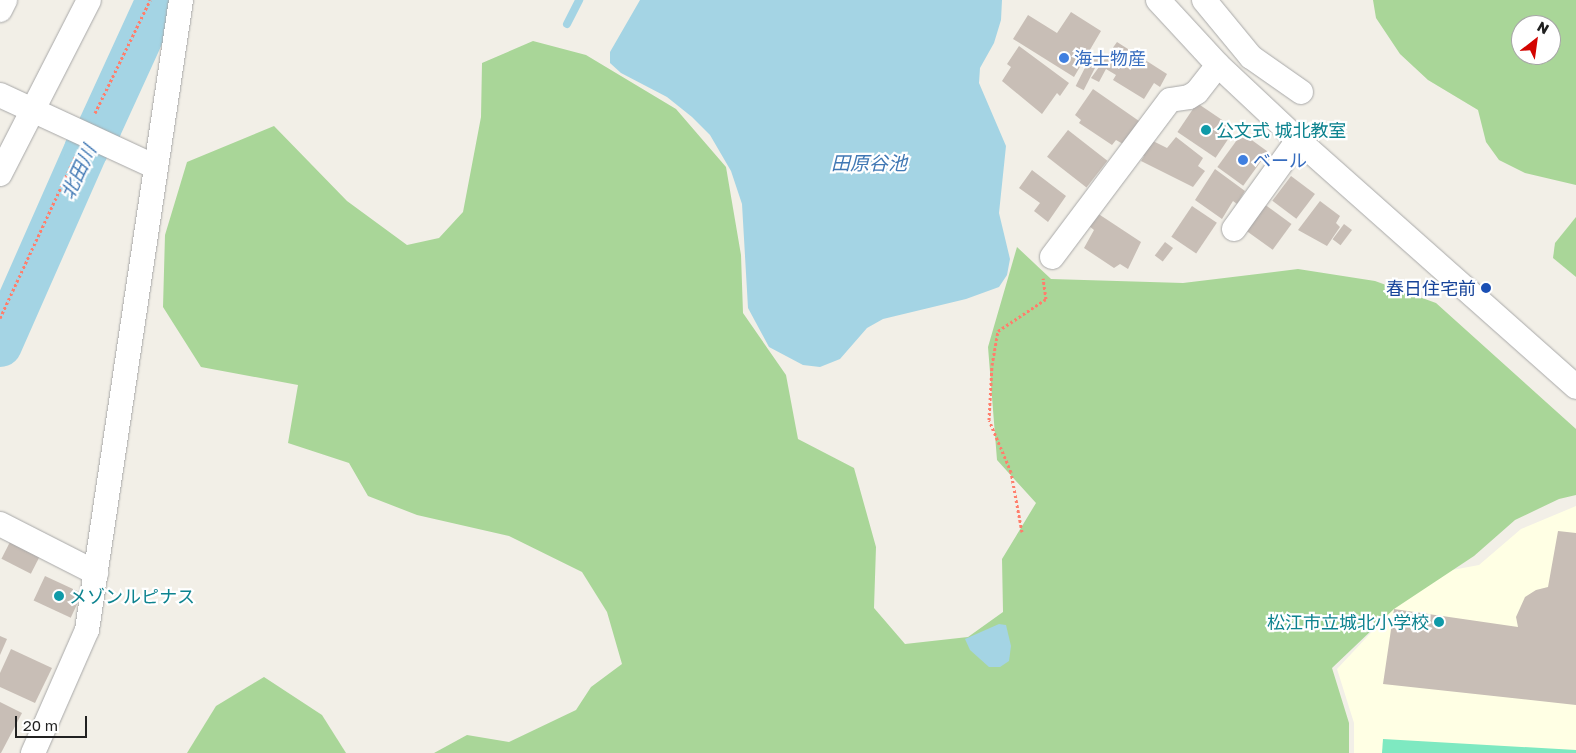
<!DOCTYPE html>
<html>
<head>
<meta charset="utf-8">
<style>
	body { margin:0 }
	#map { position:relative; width:1576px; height:753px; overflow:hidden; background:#f2efe7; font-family:"Golos Text","Noto Sans JP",sans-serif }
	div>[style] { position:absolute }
	.education>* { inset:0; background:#ffffe4 }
	.forest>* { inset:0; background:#a9d698 }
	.pitch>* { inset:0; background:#7ee9c1 }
	.water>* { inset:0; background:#a4d4e4 }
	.stream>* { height:8px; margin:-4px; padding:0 4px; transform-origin:4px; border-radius:4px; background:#a4d4e4 }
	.river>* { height:44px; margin:-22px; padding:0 22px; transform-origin:22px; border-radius:22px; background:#a4d4e4 }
	.building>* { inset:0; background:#c8beb6; transform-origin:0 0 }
	.path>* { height:3px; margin-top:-1.5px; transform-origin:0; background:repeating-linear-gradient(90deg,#ff7e6c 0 2.5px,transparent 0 5px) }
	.roads { filter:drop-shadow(0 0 1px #a8a8a8) drop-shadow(0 0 1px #a8a8a8) }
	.minor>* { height:24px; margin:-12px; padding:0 12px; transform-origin:12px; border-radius:12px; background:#fff }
	.dots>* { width:14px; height:14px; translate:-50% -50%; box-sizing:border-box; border:2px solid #fff; border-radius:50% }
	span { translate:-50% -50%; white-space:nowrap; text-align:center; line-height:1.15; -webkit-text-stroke:4.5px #fff; paint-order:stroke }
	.shop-label { font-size:18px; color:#366cbe }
	.left { translate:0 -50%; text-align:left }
	.culture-label { font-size:18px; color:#0d838f }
	.right { translate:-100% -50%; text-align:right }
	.transit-label { font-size:18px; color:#164399 }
	.water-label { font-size:19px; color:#4078b4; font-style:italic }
	.north { position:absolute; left:1511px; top:15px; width:50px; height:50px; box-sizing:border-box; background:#fff; border:1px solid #a6a6a6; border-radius:50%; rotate:30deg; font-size:14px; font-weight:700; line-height:20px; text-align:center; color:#212121 }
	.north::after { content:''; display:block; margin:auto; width:18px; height:22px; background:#d30400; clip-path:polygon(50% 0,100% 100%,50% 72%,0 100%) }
	.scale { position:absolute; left:15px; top:716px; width:72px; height:22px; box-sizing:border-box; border:2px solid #212121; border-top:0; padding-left:6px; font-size:15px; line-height:18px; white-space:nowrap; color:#212121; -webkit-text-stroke:4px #fff; paint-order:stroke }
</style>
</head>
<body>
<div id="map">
	<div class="education">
		<i style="clip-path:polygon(1576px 506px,1576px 753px,1354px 753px,1354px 723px,1337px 669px,1425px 575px,1479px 565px,1521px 529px)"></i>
	</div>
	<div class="forest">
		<i style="clip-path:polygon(evenodd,1373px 0,1576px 0,1576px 185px,1525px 173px,1499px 160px,1486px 142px,1478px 110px,1428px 80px,1400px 54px,1376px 18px,1373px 0,1521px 25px,1551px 25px,1551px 55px,1521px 55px,1521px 25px)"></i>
		<i style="clip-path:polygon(533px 41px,586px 55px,676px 109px,726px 167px,741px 255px,743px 313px,786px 375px,798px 439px,854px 468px,876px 547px,874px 608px,905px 644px,968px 637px,1003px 612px,1002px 559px,1036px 503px,997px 460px,988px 347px,1017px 247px,1051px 279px,1183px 283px,1298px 269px,1375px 281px,1436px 303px,1576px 429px,1576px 495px,1559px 499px,1515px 520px,1474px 556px,1394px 609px,1332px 668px,1349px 723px,1349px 753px,434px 753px,467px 735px,509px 742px,576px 710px,591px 687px,622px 664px,607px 612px,582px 572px,509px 536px,417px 515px,368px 496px,349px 463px,288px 443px,298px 385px,201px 367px,163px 307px,165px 235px,187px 162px,274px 126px,347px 201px,407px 245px,439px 238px,463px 212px,481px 117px,482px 63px)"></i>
		<i style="clip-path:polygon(1576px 217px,1576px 277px,1553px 258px,1555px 243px)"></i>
		<i style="clip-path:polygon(264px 677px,322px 715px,346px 753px,187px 753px,216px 706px)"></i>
	</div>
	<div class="pitch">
		<i style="clip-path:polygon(1383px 739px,1576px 750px,1576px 753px,1382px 753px)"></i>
	</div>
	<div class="water">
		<i style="clip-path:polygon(640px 0,1002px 0,1001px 20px,994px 43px,980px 68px,979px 83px,1006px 146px,999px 213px,1010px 259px,1007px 275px,999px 287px,966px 299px,883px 319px,867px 328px,840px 359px,820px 367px,803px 365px,769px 347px,748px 308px,742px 204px,731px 171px,710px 135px,692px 117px,667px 97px,621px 73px,610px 63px,610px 52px)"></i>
		<i style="clip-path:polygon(999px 624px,1006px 625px,1011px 646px,1009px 661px,1000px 667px,989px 667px,970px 650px,965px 639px)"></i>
	</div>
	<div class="stream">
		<i style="left:567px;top:24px;width:27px;rotate:-63deg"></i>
	</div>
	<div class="river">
		<i style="left:0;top:345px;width:213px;rotate:-66.2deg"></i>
		<i style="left:86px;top:150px;width:25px;rotate:-58deg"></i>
		<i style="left:99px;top:129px;width:142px;rotate:-65.4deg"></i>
	</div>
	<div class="building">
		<i style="clip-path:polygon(1071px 12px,1101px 31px,1074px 77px,1013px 39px,1028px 15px,1057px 33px)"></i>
		<i style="clip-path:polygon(1117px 42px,1167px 74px,1160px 87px,1154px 83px,1144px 99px,1113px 80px,1116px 75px,1106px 69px,1099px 82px,1091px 78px)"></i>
		<i style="clip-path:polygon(1019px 46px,1069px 83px,1060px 96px,1057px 93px,1042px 114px,1002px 81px,1011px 67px,1007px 64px)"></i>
		<i style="left:1092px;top:54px;width:9px;height:36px;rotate:27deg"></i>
		<i style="clip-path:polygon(1093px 89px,1139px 121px,1123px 144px,1116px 140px,1112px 145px,1079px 123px,1081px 120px,1075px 115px)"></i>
		<i style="left:1197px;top:103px;width:46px;height:35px;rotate:34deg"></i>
		<i style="left:1068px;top:130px;width:50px;height:34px;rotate:38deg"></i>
		<i style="left:1242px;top:133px;width:32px;height:42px;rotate:36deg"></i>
		<i style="clip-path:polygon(1176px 137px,1203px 158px,1198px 166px,1205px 171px,1193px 187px,1141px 161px,1144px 156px,1139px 153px,1149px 139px,1167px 148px)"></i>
		<i style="clip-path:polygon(1215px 169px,1245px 191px,1237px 204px,1233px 201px,1222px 219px,1195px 200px)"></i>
		<i style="clip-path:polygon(1032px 170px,1066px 196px,1048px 222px,1034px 211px,1040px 203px,1019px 188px)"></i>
		<i style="left:1291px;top:176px;width:30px;height:31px;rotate:37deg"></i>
		<i style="clip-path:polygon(1320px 201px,1340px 216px,1336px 223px,1340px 227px,1327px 246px,1298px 230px)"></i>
		<i style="left:1264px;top:204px;width:34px;height:32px;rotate:36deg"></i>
		<i style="left:1192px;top:206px;width:30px;height:37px;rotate:34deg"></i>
		<i style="clip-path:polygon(1097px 213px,1141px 242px,1128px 269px,1120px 264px,1114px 268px,1084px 248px,1094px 230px,1089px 226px)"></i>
		<i style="left:1344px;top:224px;width:10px;height:19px;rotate:37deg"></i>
		<i style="left:1165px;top:242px;width:10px;height:17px;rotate:37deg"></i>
		<i style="clip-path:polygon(1558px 531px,1576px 533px,1576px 705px,1383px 684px,1394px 609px,1518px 627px,1516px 617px,1525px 597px,1536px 590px,1548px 587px)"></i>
		<i style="left:11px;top:540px;width:33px;height:21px;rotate:27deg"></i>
		<i style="left:45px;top:576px;width:41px;height:27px;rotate:25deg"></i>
		<i style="clip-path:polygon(0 636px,7px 639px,0 655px)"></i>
		<i style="clip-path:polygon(11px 649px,52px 668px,35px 703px,0 687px,0 673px)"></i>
		<i style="clip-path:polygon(0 702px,22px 713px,1px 753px,0 753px)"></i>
	</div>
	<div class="path">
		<i style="left:95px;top:113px;width:126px;rotate:-64deg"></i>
		<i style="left:0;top:318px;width:180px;rotate:-65deg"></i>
		<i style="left:1022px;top:532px;width:61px;rotate:-100.4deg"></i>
		<i style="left:1011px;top:472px;width:56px;rotate:-112.9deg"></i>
		<i style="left:989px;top:420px;width:55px;rotate:-86.9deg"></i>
		<i style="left:992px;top:365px;width:35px;rotate:-80deg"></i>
		<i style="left:998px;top:331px;width:58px;rotate:-33.7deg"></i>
		<i style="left:1046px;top:299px;width:21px;rotate:-98deg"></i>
	</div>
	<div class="roads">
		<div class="minor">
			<i style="left:1158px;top:0;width:88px;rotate:47.3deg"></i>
			<i style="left:1218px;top:65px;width:110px;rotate:43.2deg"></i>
			<i style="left:1298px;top:140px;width:372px;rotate:41.6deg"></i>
			<i style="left:1204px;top:0;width:74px;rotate:50.5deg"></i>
			<i style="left:1251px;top:57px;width:61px;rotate:35deg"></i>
			<i style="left:0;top:10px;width:11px;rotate:-63deg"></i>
			<i style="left:0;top:95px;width:170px;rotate:24.8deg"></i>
			<i style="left:0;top:174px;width:195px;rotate:-62.9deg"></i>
			<i style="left:1234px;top:229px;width:110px;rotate:-54.3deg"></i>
			<i style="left:1052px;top:257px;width:196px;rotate:-53.1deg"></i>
			<i style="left:1170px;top:100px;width:19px;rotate:-9deg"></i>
			<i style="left:1189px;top:97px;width:9px;rotate:-32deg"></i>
			<i style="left:1197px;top:92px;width:34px;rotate:-52deg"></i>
			<i style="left:0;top:524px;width:108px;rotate:27deg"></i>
			<i style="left:33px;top:753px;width:134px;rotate:-66.3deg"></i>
			<i style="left:87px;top:630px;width:637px;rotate:-81.51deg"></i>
		</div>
	</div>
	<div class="dots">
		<i style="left:1064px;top:58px;background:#3f7fe0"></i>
		<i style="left:1206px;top:130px;background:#0f9aa8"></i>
		<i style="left:1243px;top:160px;background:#3f7fe0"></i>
		<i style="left:1486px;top:288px;background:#1a4fb4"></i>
		<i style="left:59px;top:596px;background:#0f9aa8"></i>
		<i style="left:1439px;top:622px;background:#0f9aa8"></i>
	</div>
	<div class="shop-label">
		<span class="left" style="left:1074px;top:58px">海士物産</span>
		<span class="left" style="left:1253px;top:160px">ベール</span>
	</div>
	<div class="culture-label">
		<span class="left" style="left:1216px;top:130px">公文式 城北教室</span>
		<span class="left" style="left:69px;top:596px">メゾンルピナス</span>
		<span class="right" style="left:1429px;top:622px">松江市立城北小学校</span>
	</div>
	<div class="transit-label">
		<span class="right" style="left:1476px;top:288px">春日住宅前</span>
	</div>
	<div class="water-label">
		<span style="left:869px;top:163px">田原谷池</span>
		<span style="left:78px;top:172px;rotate:-65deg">北田川</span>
	</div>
	<div class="north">N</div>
	<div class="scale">20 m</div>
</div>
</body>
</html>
